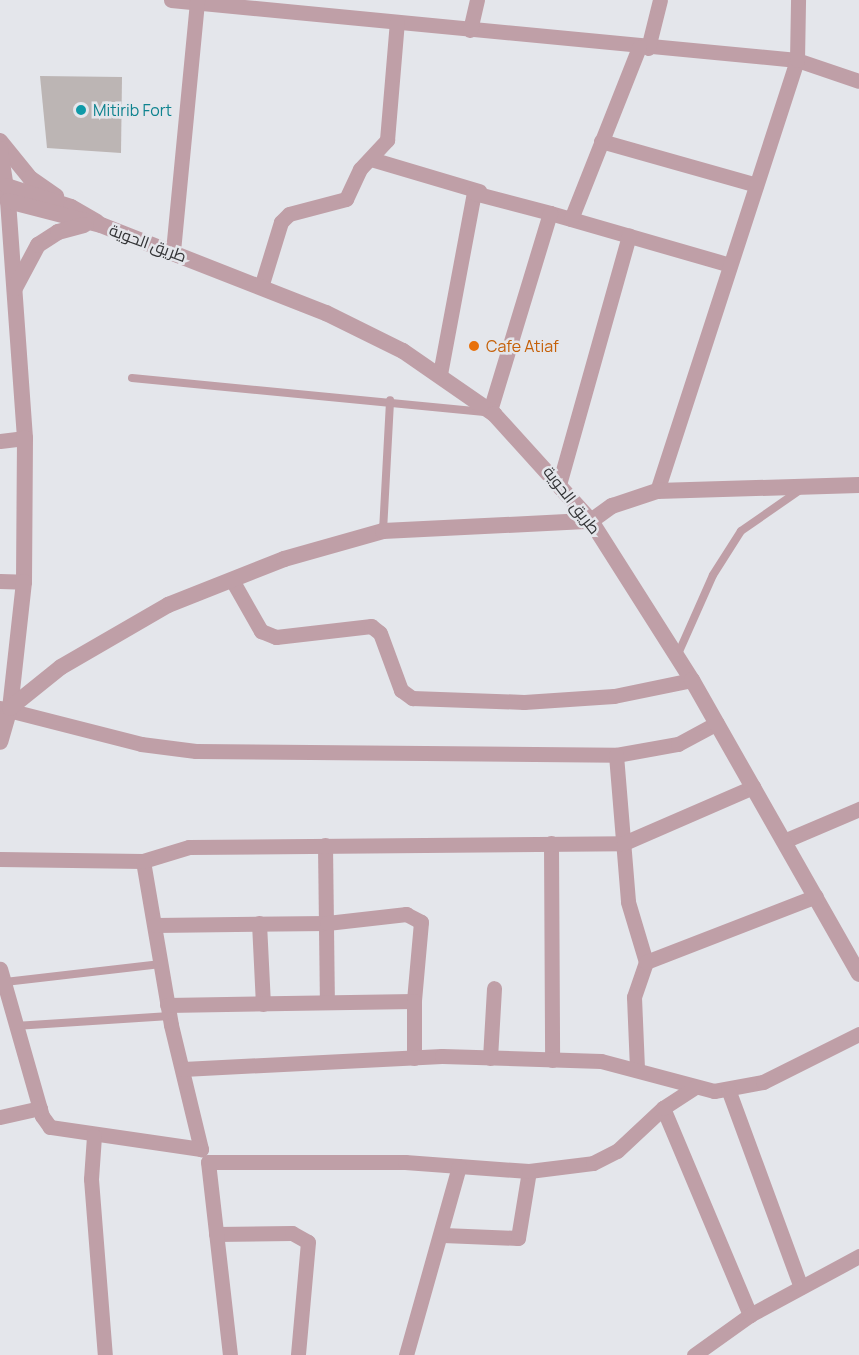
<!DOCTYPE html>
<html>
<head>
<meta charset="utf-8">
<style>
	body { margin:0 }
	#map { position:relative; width:859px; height:1355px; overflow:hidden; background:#e4e6eb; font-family:Manrope,Cairo,sans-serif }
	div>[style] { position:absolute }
	.building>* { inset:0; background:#bcb5b4 }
	.service>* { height:8px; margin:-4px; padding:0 4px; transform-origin:4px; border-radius:4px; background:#bf9fa7 }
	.minor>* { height:15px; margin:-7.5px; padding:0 7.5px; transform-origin:7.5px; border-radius:7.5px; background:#bf9fa7 }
	.tertiary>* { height:16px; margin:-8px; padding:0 8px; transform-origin:8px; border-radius:8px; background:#bf9fa7 }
	.dots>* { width:16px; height:16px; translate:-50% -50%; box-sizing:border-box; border:3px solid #e4e6eb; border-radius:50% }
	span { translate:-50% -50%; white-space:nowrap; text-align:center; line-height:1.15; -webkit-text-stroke:5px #e4e6eb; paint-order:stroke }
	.culture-label { font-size:16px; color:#0d838f }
	.left { translate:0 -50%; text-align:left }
	.street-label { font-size:16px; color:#333436 }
	.food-label { font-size:16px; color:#c56008 }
</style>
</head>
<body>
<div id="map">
	<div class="building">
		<i style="clip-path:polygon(40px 76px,122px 77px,121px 153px,47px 148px)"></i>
	</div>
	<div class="service">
		<i style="left:132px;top:378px;width:354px;rotate:5.5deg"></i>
		<i style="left:383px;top:531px;width:131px;rotate:-86.9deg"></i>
		<i style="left:678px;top:654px;width:86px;rotate:-66.1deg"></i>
		<i style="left:713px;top:575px;width:52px;rotate:-57.5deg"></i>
		<i style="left:741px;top:531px;width:72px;rotate:-34.8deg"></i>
		<i style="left:5px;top:982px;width:157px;rotate:-6.6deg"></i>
		<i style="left:15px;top:1026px;width:155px;rotate:-3.7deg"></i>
	</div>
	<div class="minor">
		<i style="left:171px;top:0;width:629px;rotate:5.47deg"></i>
		<i style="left:797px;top:60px;width:65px;rotate:18.7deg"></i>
		<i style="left:470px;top:30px;width:31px;rotate:-77deg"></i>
		<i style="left:648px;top:48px;width:49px;rotate:-76deg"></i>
		<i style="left:601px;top:141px;width:161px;rotate:15.8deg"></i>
		<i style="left:371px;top:159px;width:113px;rotate:16.5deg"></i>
		<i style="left:550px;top:213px;width:187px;rotate:16.1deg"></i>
		<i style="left:571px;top:219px;width:185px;rotate:-68.4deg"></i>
		<i style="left:173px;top:251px;width:252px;rotate:-84.5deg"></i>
		<i style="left:261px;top:287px;width:68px;rotate:-72.9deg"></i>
		<i style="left:281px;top:222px;width:11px;rotate:-45deg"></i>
		<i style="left:289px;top:214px;width:59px;rotate:-14.7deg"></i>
		<i style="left:346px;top:199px;width:33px;rotate:-65deg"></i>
		<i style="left:360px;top:169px;width:40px;rotate:-47deg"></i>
		<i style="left:387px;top:140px;width:118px;rotate:-85.2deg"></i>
		<i style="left:440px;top:374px;width:184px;rotate:-79.4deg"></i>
		<i style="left:474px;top:193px;width:79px;rotate:14.7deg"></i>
		<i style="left:550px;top:213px;width:207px;rotate:106.9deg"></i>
		<i style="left:0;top:441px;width:25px;rotate:-7deg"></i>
		<i style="left:560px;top:481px;width:255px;rotate:-74.3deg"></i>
		<i style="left:657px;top:491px;width:453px;rotate:-72deg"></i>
		<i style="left:797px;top:60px;width:60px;rotate:-89deg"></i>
		<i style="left:232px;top:580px;width:59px;rotate:60.4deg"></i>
		<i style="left:261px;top:631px;width:16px;rotate:22deg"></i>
		<i style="left:276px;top:637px;width:96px;rotate:-6.6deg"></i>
		<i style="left:371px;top:626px;width:11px;rotate:38deg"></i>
		<i style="left:380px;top:633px;width:61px;rotate:69.8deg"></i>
		<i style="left:401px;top:690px;width:14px;rotate:36deg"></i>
		<i style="left:412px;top:698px;width:112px;rotate:2deg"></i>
		<i style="left:524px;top:702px;width:90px;rotate:-3.8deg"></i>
		<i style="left:614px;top:696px;width:80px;rotate:-11.6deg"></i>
		<i style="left:0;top:581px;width:24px;rotate:2deg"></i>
		<i style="left:0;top:708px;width:146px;rotate:14.3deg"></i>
		<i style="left:141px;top:744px;width:55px;rotate:7.3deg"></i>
		<i style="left:196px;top:751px;width:420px;rotate:0.5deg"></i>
		<i style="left:616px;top:755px;width:63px;rotate:-10.1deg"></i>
		<i style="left:678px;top:744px;width:44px;rotate:-28.3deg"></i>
		<i style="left:616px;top:755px;width:147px;rotate:85.3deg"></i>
		<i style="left:628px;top:902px;width:63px;rotate:73.3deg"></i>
		<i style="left:646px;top:962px;width:37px;rotate:109deg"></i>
		<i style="left:634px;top:997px;width:73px;rotate:87.6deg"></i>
		<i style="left:784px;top:841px;width:82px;rotate:-23.1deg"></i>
		<i style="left:551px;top:843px;width:217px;rotate:89.7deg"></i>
		<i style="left:325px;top:845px;width:156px;rotate:89.3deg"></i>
		<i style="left:0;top:859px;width:143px;rotate:0.8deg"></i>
		<i style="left:143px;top:861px;width:166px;rotate:80.3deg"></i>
		<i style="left:171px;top:1025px;width:128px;rotate:76.4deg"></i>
		<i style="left:201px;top:1149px;width:153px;rotate:-171.7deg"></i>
		<i style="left:50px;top:1127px;width:14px;rotate:-126deg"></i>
		<i style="left:42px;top:1116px;width:153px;rotate:-105.9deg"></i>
		<i style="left:143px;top:861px;width:48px;rotate:-16.9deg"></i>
		<i style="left:189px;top:847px;width:435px;rotate:-0.5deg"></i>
		<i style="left:624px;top:843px;width:141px;rotate:-23.5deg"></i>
		<i style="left:259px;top:923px;width:81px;rotate:87.2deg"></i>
		<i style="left:155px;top:925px;width:172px;rotate:-0.7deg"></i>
		<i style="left:327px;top:923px;width:80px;rotate:-6.5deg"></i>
		<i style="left:406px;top:914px;width:17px;rotate:28deg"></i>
		<i style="left:421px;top:922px;width:79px;rotate:95.1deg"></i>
		<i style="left:414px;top:1001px;width:247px;rotate:179.1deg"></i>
		<i style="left:646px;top:962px;width:182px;rotate:-21.2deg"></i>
		<i style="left:414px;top:1001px;width:57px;rotate:90deg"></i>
		<i style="left:490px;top:1058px;width:70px;rotate:-86.7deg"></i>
		<i style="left:183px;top:1069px;width:259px;rotate:-2.9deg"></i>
		<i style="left:442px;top:1056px;width:159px;rotate:1.8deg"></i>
		<i style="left:601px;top:1061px;width:117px;rotate:14.9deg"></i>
		<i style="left:714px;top:1091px;width:50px;rotate:-10.4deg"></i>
		<i style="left:763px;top:1082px;width:107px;rotate:-26.6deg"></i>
		<i style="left:728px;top:1089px;width:211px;rotate:69.8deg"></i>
		<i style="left:663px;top:1108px;width:225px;rotate:67.2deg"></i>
		<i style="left:0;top:1117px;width:41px;rotate:-12.7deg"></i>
		<i style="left:94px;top:1136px;width:43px;rotate:94deg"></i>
		<i style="left:91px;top:1179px;width:177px;rotate:85.5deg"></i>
		<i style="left:216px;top:1234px;width:76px;rotate:-0.8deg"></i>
		<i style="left:292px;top:1233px;width:18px;rotate:29deg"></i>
		<i style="left:308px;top:1242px;width:113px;rotate:95.1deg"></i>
		<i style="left:443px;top:1235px;width:75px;rotate:2.3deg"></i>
		<i style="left:518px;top:1238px;width:68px;rotate:-80.7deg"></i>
		<i style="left:230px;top:1355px;width:194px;rotate:-96.5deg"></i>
		<i style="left:208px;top:1162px;width:197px"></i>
		<i style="left:405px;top:1162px;width:124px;rotate:4.2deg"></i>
		<i style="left:529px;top:1171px;width:64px;rotate:-7.1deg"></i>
		<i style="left:593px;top:1163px;width:27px;rotate:-27deg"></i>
		<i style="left:617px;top:1151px;width:63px;rotate:-43.1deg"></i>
		<i style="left:663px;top:1108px;width:38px;rotate:-33deg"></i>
		<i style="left:406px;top:1355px;width:196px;rotate:-74.3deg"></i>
		<i style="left:694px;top:1355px;width:69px;rotate:-35.5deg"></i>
		<i style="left:750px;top:1315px;width:124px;rotate:-28.4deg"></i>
	</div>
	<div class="tertiary">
		<i style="left:0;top:141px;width:48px;rotate:51deg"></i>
		<i style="left:30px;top:178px;width:32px;rotate:35deg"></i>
		<i style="left:0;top:149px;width:53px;rotate:81.3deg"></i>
		<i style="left:8px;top:201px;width:238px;rotate:85.9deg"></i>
		<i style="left:25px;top:438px;width:144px;rotate:90.4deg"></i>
		<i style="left:24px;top:582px;width:127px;rotate:96.3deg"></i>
		<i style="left:10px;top:708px;width:35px;rotate:106deg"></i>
		<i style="left:7px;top:186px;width:67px;rotate:18.2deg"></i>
		<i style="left:71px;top:207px;width:30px;rotate:30deg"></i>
		<i style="left:8px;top:201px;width:96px;rotate:14.5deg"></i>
		<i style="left:101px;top:225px;width:242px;rotate:21.4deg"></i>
		<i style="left:326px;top:313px;width:86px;rotate:26.3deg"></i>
		<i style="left:403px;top:351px;width:111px;rotate:34.7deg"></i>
		<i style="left:494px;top:414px;width:144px;rotate:47.8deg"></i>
		<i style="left:591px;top:521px;width:188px;rotate:57.6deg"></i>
		<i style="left:692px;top:680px;width:338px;rotate:60.4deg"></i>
		<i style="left:15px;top:288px;width:49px;rotate:-61.9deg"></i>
		<i style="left:38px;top:245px;width:24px;rotate:-33deg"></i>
		<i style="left:58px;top:232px;width:27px;rotate:-15deg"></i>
		<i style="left:10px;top:708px;width:65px;rotate:-38.8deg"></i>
		<i style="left:61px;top:667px;width:124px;rotate:-30.1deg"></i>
		<i style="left:168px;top:605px;width:125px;rotate:-21.6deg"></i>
		<i style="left:284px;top:559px;width:103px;rotate:-15.8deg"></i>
		<i style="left:383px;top:531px;width:208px;rotate:-2.8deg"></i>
		<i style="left:591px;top:521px;width:26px;rotate:-36deg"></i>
		<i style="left:612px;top:506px;width:47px;rotate:-18.4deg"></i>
		<i style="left:657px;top:491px;width:202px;rotate:-1.7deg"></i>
	</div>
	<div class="dots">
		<i style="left:81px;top:110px;background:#0f9aa8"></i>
		<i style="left:474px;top:346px;background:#e8710a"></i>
	</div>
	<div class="culture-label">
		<span class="left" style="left:93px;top:110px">Mitirib Fort</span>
	</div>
	<div class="street-label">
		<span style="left:148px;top:243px;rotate:20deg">طريق الحوية</span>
		<span style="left:572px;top:500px;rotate:52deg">طريق الحوية</span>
	</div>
	<div class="food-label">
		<span class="left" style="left:486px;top:346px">Cafe Atiaf</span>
	</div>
</div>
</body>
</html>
